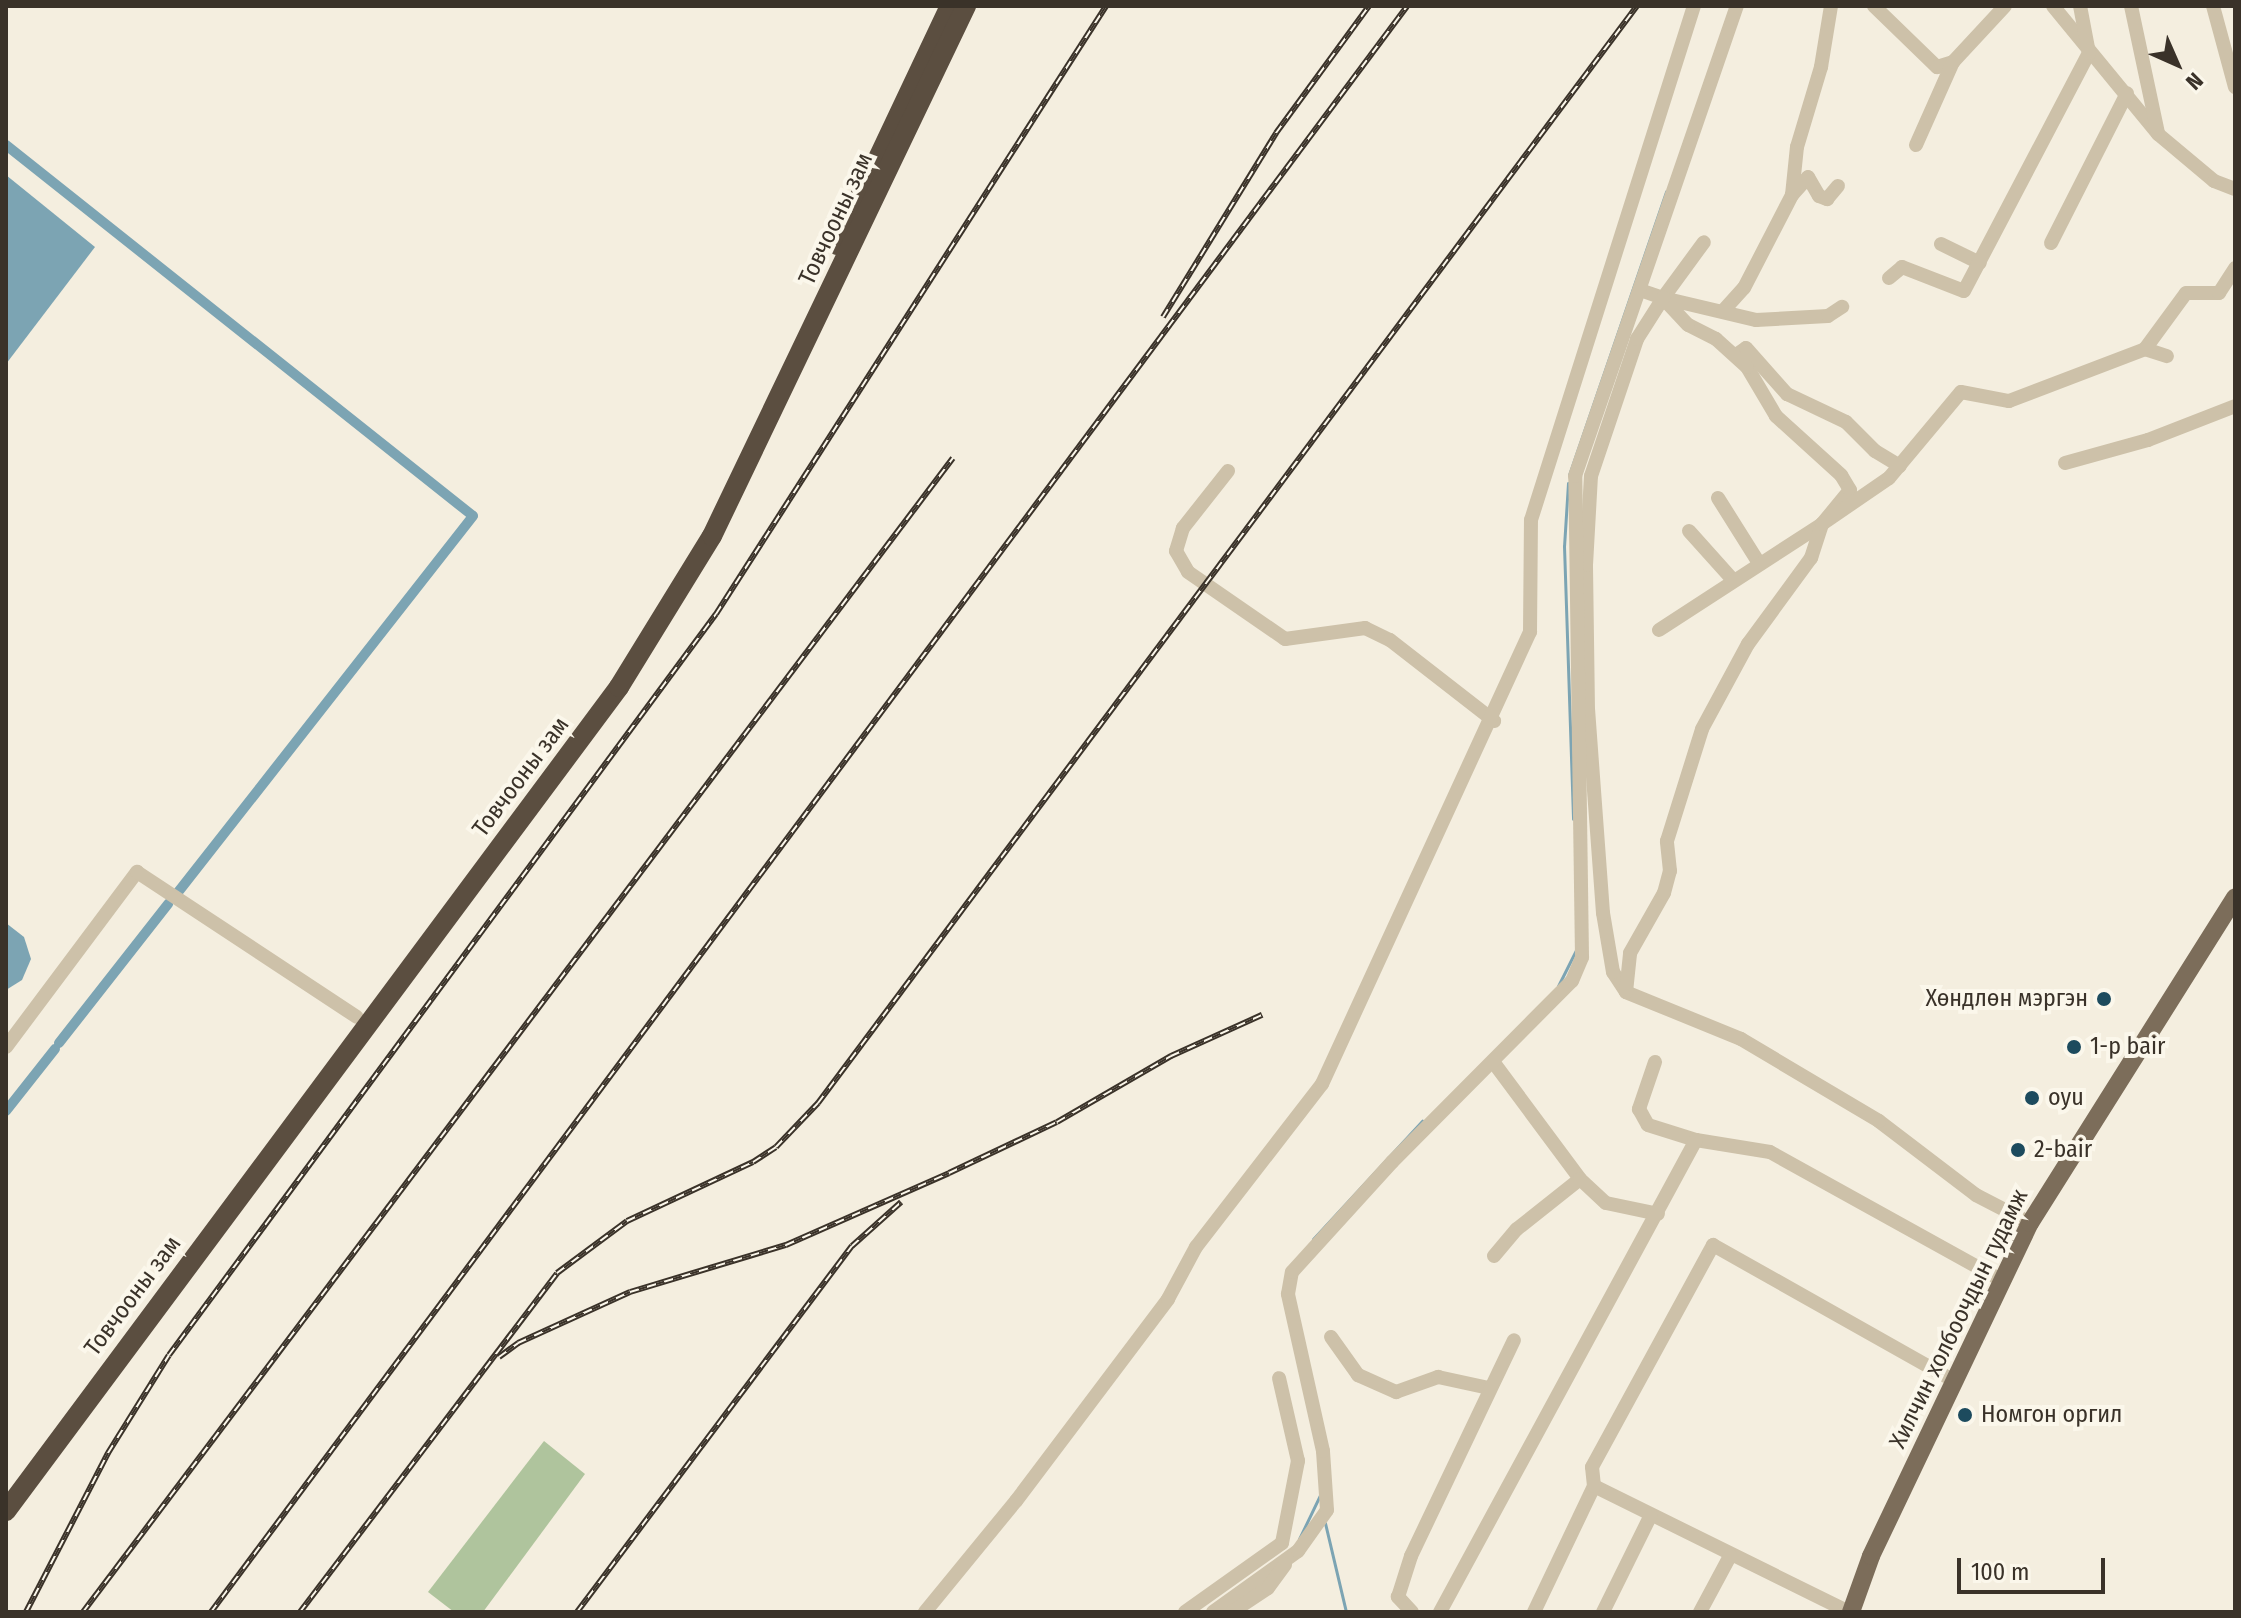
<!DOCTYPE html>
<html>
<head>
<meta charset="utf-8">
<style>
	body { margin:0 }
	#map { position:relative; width:2241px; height:1618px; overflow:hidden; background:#f4eedf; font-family:"Fira Sans Condensed",sans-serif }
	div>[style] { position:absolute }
	.green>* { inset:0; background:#afc49d }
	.water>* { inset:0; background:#7ca4b3 }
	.stream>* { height:3px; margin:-1.5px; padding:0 1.5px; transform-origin:1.5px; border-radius:1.5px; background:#7ca4b3 }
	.canal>* { height:10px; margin:-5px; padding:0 5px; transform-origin:5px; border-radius:5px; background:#7ca4b3 }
	.minor>* { height:14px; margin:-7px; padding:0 7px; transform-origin:7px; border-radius:7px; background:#cdc1a9 }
	.major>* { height:18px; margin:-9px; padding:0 9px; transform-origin:9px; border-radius:9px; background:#7c6d5a }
	.highway>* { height:20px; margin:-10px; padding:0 10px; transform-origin:10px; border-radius:10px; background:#5b4e40 }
	.rail>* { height:6px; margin-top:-3px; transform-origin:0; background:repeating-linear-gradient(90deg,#fbf7eb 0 9px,#3a3229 0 18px); box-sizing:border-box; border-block:2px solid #3a3229 }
	.dots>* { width:22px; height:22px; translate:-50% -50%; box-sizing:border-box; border:4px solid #fbf7eb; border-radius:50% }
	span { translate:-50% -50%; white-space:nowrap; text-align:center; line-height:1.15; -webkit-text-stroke:8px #fbf7eb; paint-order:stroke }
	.street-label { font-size:24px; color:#3a3229 }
	.poi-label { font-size:24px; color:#3a3229 }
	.right { translate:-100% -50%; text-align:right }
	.left { translate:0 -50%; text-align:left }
	.frame { position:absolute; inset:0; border:8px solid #3a3229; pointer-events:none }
	.north { position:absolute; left:2137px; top:24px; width:80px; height:80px; -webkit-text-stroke:6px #fbf7eb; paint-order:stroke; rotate:135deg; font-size:22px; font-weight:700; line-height:32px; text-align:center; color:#3a3229 }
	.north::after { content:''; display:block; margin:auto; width:28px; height:36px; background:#3a3229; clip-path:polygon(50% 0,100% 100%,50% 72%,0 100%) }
	.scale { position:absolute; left:1957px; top:1558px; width:148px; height:36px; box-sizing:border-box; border:4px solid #3a3229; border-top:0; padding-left:10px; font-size:24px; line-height:28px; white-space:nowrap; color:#3a3229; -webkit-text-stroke:6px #fbf7eb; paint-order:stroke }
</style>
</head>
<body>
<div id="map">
	<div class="green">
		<i style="clip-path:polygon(544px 1441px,585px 1474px,483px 1612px,454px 1612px,428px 1592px)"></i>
	</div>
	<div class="water">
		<i style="clip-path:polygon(6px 175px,95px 247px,6px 364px)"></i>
		<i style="clip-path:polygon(6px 923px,24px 937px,31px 959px,22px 980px,6px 990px)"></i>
	</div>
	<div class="stream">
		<i style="left:1569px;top:475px;width:300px;rotate:-71.1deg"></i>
		<i style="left:1568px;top:483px;width:63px;rotate:93.6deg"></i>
		<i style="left:1564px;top:546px;width:273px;rotate:88.1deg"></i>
		<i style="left:1558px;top:986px;width:40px;rotate:-63.4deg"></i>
		<i style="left:1313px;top:1239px;width:161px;rotate:-47.3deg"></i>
		<i style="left:1325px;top:1523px;width:91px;rotate:76.7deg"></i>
		<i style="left:1299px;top:1539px;width:49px;rotate:-64.5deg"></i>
	</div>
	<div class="canal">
		<i style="left:6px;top:145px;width:596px;rotate:38.46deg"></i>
		<i style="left:473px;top:516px;width:478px;rotate:128.1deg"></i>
		<i style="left:59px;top:1043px;width:177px;rotate:-51.9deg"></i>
		<i style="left:6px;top:1111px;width:79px;rotate:-51.7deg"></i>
	</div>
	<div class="minor">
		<i style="left:1874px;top:6px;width:88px;rotate:44.1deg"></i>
		<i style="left:1937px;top:67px;width:17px;rotate:-17deg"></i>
		<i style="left:2053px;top:6px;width:166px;rotate:50.6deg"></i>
		<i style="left:2158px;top:134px;width:73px;rotate:40deg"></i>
		<i style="left:2214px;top:181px;width:22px;rotate:21deg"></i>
		<i style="left:2131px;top:6px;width:130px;rotate:78deg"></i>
		<i style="left:2213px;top:6px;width:84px;rotate:74.8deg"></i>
		<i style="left:1916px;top:145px;width:91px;rotate:-66deg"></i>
		<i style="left:1953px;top:62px;width:76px;rotate:-47.1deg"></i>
		<i style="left:1792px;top:195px;width:48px;rotate:-84.1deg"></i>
		<i style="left:1797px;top:147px;width:84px;rotate:-73.3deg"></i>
		<i style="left:1821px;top:67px;width:62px;rotate:-80.7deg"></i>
		<i style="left:2051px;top:243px;width:168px;rotate:-63.1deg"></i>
		<i style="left:1941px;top:244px;width:43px;rotate:26deg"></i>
		<i style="left:1889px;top:278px;width:17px;rotate:-40deg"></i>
		<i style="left:1902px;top:267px;width:66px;rotate:21.2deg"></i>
		<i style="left:1964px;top:291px;width:269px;rotate:-62.3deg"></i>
		<i style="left:2089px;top:53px;width:48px;rotate:-100.8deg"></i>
		<i style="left:1640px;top:290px;width:24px;rotate:19deg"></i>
		<i style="left:1663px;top:298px;width:69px;rotate:-53.8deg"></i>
		<i style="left:1663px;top:298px;width:96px;rotate:13.3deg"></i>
		<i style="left:1756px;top:320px;width:72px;rotate:-3.2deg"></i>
		<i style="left:1828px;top:316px;width:17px;rotate:-33deg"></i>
		<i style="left:1723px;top:311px;width:31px;rotate:-48deg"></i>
		<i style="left:1744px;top:288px;width:105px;rotate:-62.7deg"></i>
		<i style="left:1792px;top:195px;width:24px;rotate:-48deg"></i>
		<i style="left:1808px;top:177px;width:22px;rotate:60deg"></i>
		<i style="left:1819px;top:196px;width:9px;rotate:21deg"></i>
		<i style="left:1827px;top:199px;width:17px;rotate:-50deg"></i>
		<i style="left:2145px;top:349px;width:23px;rotate:18deg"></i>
		<i style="left:1736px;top:355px;width:12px;rotate:-35deg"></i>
		<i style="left:1746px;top:348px;width:62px;rotate:48.3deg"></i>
		<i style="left:1787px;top:394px;width:65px;rotate:25.4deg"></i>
		<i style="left:1846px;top:422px;width:41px;rotate:45deg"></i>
		<i style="left:1875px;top:451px;width:29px;rotate:31deg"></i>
		<i style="left:2065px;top:463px;width:86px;rotate:-15.5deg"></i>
		<i style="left:2148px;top:440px;width:93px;rotate:-21.3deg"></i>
		<i style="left:1228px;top:471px;width:73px;rotate:128.3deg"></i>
		<i style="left:1183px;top:528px;width:24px;rotate:107deg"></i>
		<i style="left:1176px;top:551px;width:24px;rotate:60deg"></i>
		<i style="left:1188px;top:572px;width:118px;rotate:34.6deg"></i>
		<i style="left:1285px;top:639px;width:81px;rotate:-7.8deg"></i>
		<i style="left:1365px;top:628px;width:28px;rotate:26deg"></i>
		<i style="left:1390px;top:640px;width:132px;rotate:37.9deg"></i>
		<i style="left:1718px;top:498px;width:77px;rotate:57.8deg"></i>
		<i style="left:1689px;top:531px;width:66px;rotate:48.1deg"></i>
		<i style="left:1659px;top:630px;width:194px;rotate:-33deg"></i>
		<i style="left:1822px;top:524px;width:44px;rotate:-50.5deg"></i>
		<i style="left:1850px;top:490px;width:17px;rotate:-121deg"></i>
		<i style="left:1841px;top:475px;width:88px;rotate:-137.8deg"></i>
		<i style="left:1776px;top:416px;width:57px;rotate:-120.6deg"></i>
		<i style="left:1747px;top:367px;width:42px;rotate:-137.9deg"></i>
		<i style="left:1716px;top:339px;width:31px;rotate:-153deg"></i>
		<i style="left:1688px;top:325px;width:37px;rotate:-133deg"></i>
		<i style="left:1626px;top:992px;width:24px;rotate:-123deg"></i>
		<i style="left:1613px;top:972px;width:60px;rotate:-99.6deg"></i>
		<i style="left:1603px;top:913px;width:204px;rotate:-94.2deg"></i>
		<i style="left:1588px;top:710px;width:145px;rotate:-90.8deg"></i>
		<i style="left:1586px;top:565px;width:89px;rotate:-86.8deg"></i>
		<i style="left:1591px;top:476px;width:145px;rotate:-71.4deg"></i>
		<i style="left:1637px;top:339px;width:49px;rotate:-57.6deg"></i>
		<i style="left:6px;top:1047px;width:219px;rotate:-53.2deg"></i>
		<i style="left:137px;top:872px;width:263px;rotate:33.4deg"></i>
		<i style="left:1655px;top:1062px;width:50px;rotate:108.8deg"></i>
		<i style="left:1639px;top:1109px;width:18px;rotate:61deg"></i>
		<i style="left:1648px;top:1125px;width:50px;rotate:17.4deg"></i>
		<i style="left:1696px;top:1140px;width:75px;rotate:9.2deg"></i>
		<i style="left:1770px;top:1152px;width:264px;rotate:29deg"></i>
		<i style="left:1494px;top:1063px;width:144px;rotate:53.4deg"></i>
		<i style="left:2030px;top:1223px;width:61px;rotate:-152.6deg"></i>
		<i style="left:1976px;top:1195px;width:122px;rotate:-142.7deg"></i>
		<i style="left:1879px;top:1121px;width:161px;rotate:-149.3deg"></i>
		<i style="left:1741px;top:1039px;width:124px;rotate:-157.8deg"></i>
		<i style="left:1626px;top:992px;width:39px;rotate:-84deg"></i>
		<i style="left:1630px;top:953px;width:69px;rotate:-60.5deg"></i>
		<i style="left:1664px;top:893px;width:23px;rotate:-75deg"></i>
		<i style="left:1670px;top:871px;width:30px;rotate:-96deg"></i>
		<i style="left:1667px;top:841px;width:117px;rotate:-72.6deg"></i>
		<i style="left:1702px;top:729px;width:97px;rotate:-61.6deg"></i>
		<i style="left:1748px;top:644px;width:107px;rotate:-53.8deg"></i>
		<i style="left:1811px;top:558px;width:36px;rotate:-72deg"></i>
		<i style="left:1822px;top:524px;width:81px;rotate:-34.5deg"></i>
		<i style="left:1889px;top:478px;width:112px;rotate:-50.1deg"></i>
		<i style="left:1961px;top:392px;width:49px;rotate:10.6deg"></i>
		<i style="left:2009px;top:401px;width:146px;rotate:-20.9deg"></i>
		<i style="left:2145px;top:349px;width:69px;rotate:-53.8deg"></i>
		<i style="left:2186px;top:293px;width:33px"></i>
		<i style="left:2219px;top:293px;width:30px;rotate:-57deg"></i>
		<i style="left:1494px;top:1256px;width:35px;rotate:-50deg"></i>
		<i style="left:1517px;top:1229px;width:80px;rotate:-38.4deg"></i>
		<i style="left:1580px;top:1179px;width:35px;rotate:43deg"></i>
		<i style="left:1606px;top:1203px;width:53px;rotate:11.9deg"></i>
		<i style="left:1331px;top:1337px;width:47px;rotate:54.6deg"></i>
		<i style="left:1358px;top:1375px;width:42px;rotate:24.1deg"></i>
		<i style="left:1396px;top:1392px;width:45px;rotate:-19.7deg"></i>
		<i style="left:1438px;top:1377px;width:52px;rotate:12.2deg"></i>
		<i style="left:1594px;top:1486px;width:284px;rotate:26.3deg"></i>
		<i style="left:925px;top:1612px;width:144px;rotate:-50.7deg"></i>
		<i style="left:1016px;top:1501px;width:253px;rotate:-53deg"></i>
		<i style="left:1168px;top:1299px;width:59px;rotate:-61.7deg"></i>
		<i style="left:1196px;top:1247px;width:206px;rotate:-52.3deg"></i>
		<i style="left:1322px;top:1084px;width:498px;rotate:-65.3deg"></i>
		<i style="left:1530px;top:632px;width:112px;rotate:-89.5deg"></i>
		<i style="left:1531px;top:520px;width:539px;rotate:-72.41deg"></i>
		<i style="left:1185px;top:1612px;width:119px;rotate:-35.4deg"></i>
		<i style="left:1282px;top:1543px;width:84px;rotate:-79deg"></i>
		<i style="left:1298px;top:1461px;width:85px;rotate:-102.9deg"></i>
		<i style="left:1213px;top:1612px;width:105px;rotate:-35.7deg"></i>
		<i style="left:1298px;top:1551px;width:50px;rotate:-54.7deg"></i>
		<i style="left:1327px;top:1510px;width:59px;rotate:-93.9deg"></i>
		<i style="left:1323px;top:1451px;width:161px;rotate:-102.6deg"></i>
		<i style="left:1288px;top:1294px;width:22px;rotate:-80deg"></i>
		<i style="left:1292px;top:1272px;width:149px;rotate:-47.7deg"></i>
		<i style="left:1392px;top:1162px;width:255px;rotate:-45.2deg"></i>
		<i style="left:1572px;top:981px;width:26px;rotate:-67deg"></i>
		<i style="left:1582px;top:957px;width:481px;rotate:-90.8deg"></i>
		<i style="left:1575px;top:476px;width:497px;rotate:-71deg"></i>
		<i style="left:1232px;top:1612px;width:43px;rotate:-33.7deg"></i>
		<i style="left:1268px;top:1588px;width:29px;rotate:-54deg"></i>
		<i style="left:1412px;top:1612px;width:21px;rotate:-133deg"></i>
		<i style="left:1398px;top:1597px;width:43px;rotate:-72.4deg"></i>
		<i style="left:1411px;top:1556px;width:239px;rotate:-64.5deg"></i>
		<i style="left:1440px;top:1612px;width:537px;rotate:-61.53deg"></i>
		<i style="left:1534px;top:1612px;width:140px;rotate:-64.5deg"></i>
		<i style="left:1594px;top:1486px;width:19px;rotate:-96deg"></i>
		<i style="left:1592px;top:1467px;width:253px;rotate:-61.4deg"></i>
		<i style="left:1713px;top:1245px;width:277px;rotate:29.4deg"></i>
		<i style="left:1603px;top:1612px;width:108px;rotate:-63.7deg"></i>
		<i style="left:1700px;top:1612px;width:64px;rotate:-61.8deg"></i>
	</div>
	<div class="major">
		<i style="left:1851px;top:1612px;width:59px;rotate:-70.3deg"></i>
		<i style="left:1871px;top:1556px;width:369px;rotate:-64.5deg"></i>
		<i style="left:2030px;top:1223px;width:385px;rotate:-57.8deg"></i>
	</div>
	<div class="highway">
		<i style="left:837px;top:245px;width:264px;rotate:-64.7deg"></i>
		<i style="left:6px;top:1511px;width:1027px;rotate:-53.35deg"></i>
		<i style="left:619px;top:687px;width:177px;rotate:-58.4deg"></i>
		<i style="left:712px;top:536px;width:588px;rotate:-64.39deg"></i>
	</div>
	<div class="rail">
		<i style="left:1163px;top:317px;width:216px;rotate:-58.4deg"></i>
		<i style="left:1276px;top:133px;width:157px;rotate:-53.8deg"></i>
		<i style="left:499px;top:1357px;width:24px;rotate:-36deg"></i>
		<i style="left:518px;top:1343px;width:123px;rotate:-24.5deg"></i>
		<i style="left:630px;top:1292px;width:163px;rotate:-16.8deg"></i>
		<i style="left:786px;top:1245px;width:178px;rotate:-23.8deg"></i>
		<i style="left:949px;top:1173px;width:119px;rotate:-25.3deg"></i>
		<i style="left:1057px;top:1122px;width:132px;rotate:-30.1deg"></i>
		<i style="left:1171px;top:1056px;width:100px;rotate:-24.3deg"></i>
		<i style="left:26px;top:1612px;width:179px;rotate:-62.7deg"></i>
		<i style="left:108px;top:1453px;width:115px;rotate:-58.1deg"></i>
		<i style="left:169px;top:1355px;width:921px;rotate:-53.57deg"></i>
		<i style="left:716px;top:614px;width:722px;rotate:-57.32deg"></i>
		<i style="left:83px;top:1612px;width:1445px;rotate:-52.99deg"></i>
		<i style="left:211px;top:1612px;width:2002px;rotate:-53.32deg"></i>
		<i style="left:300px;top:1612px;width:425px;rotate:-52.8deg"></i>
		<i style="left:557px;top:1273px;width:87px;rotate:-36.6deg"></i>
		<i style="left:627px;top:1221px;width:139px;rotate:-25.1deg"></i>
		<i style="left:753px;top:1162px;width:27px;rotate:-33deg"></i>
		<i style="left:776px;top:1147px;width:61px;rotate:-46.3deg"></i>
		<i style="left:818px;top:1103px;width:1369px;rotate:-53.26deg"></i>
		<i style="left:577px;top:1612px;width:458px;rotate:-53.1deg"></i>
		<i style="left:852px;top:1246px;width:66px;rotate:-41.9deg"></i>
	</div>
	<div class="dots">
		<i style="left:2104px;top:999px;background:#1d4b5e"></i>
		<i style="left:2074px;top:1047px;background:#1d4b5e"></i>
		<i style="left:2032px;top:1098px;background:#1d4b5e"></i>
		<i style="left:2018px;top:1150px;background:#1d4b5e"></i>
		<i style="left:1965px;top:1415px;background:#1d4b5e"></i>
	</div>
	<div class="street-label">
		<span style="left:836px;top:219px;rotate:-65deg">Товчооны зам</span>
		<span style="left:521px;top:777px;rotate:-53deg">Товчооны зам</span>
		<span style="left:133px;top:1296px;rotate:-53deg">Товчооны зам</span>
		<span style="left:1959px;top:1319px;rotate:-64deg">Хилчин холбоочдын гудамж</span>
	</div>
	<div class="poi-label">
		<span class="right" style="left:2088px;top:999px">Хөндлөн мэргэн</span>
		<span class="left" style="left:2090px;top:1047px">1-p bair</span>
		<span class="left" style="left:2048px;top:1098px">oyu</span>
		<span class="left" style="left:2034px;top:1150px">2-bair</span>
		<span class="left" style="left:1981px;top:1415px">Номгон оргил</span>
	</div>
	<div class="frame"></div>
	<div class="north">N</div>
	<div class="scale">100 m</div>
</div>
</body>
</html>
